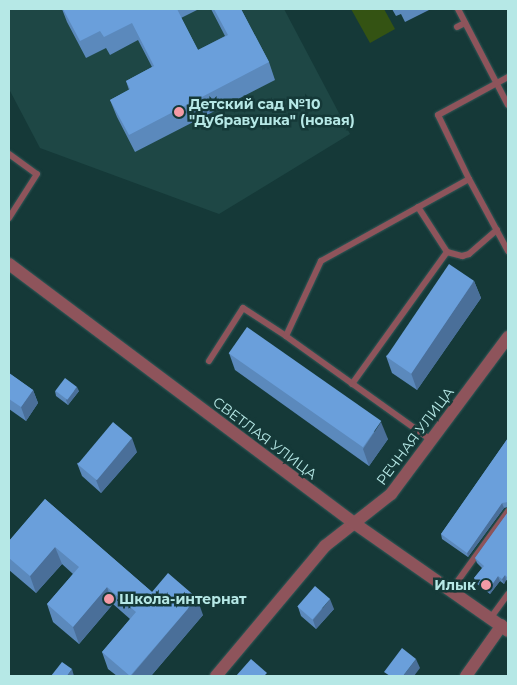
<!DOCTYPE html>
<html>
<head>
<meta charset="utf-8">
<style>
	body { margin:0 }
	#map { position:relative; width:517px; height:685px; overflow:hidden; background:#153938; font-family:Montserrat,sans-serif }
	div>[style] { position:absolute }
	.built>* { inset:0; background:#1e4745 }
	.green>* { inset:0; background:#345313 }
	.roads { filter:drop-shadow(0 0 1px #325857) drop-shadow(0 0 1px #325857) }
	.service>* { height:6px; margin:-3px; padding:0 3px; transform-origin:3px; border-radius:3px; background:#8e545b }
	.minor>* { height:12px; margin:-6px; padding:0 6px; transform-origin:6px; border-radius:6px; background:#8e545b }
	.tertiary>* { height:12px; margin:-6px; padding:0 6px; transform-origin:6px; border-radius:6px; background:#8e545b }
	.wall>* { inset:0; background:#5b89bc }
	.shaded-wall>* { inset:0; background:#4a6f99 }
	.building>* { inset:0; background:#6a9fdb; transform-origin:0 0 }
	.dots>* { width:14px; height:14px; translate:-50% -50%; box-sizing:border-box; border:2px solid #153938; border-radius:50% }
	span { translate:-50% -50%; white-space:nowrap; text-align:center; line-height:1.15; -webkit-text-stroke:5px #153938; paint-order:stroke }
	.poi-label { font-size:14px; color:#b6e8e6; font-weight:700 }
	.left { translate:0 -50%; text-align:left }
	.right { translate:-100% -50%; text-align:right }
	.street-label { font-size:14px; color:#b6e8e6 }
	.frame { position:absolute; inset:0; border:10px solid #b6e8e6; pointer-events:none }
</style>
</head>
<body>
<div id="map">
	<div class="built">
		<i style="clip-path:polygon(9px 9px,284px 9px,350px 134px,219px 214px,40px 148px,9px 89px)"></i>
	</div>
	<div class="green">
		<i style="clip-path:polygon(351px 9px,384px 9px,395px 29px,370px 43px)"></i>
	</div>
	<div class="roads">
		<div class="service">
			<i style="left:458px;top:9px;width:108px;rotate:62.5deg"></i>
			<i style="left:457px;top:27px;width:9px;rotate:-27deg"></i>
			<i style="left:9px;top:154px;width:34px;rotate:36deg"></i>
			<i style="left:37px;top:174px;width:52px;rotate:122.5deg"></i>
			<i style="left:469px;top:179px;width:82px;rotate:61.6deg"></i>
			<i style="left:418px;top:207px;width:54px;rotate:57.2deg"></i>
			<i style="left:209px;top:361px;width:63px;rotate:-57.3deg"></i>
			<i style="left:243px;top:308px;width:51px;rotate:33.1deg"></i>
			<i style="left:352px;top:384px;width:163px;rotate:-54.3deg"></i>
			<i style="left:447px;top:252px;width:16px;rotate:15deg"></i>
			<i style="left:462px;top:256px;width:7px;rotate:-16deg"></i>
			<i style="left:469px;top:254px;width:37px;rotate:-41deg"></i>
			<i style="left:431px;top:440px;width:178px;rotate:-144.4deg"></i>
			<i style="left:286px;top:336px;width:83px;rotate:-65deg"></i>
			<i style="left:321px;top:261px;width:169px;rotate:-29deg"></i>
			<i style="left:469px;top:179px;width:71px;rotate:-115.8deg"></i>
			<i style="left:438px;top:115px;width:80px;rotate:-28.5deg"></i>
			<i style="left:452px;top:589px;width:96px;rotate:-54.3deg"></i>
			<i style="left:492px;top:616px;width:27px;rotate:-54deg"></i>
		</div>
		<div class="minor">
			<i style="left:216px;top:676px;width:170px;rotate:-50deg"></i>
			<i style="left:325px;top:546px;width:84px;rotate:-38.2deg"></i>
			<i style="left:391px;top:494px;width:196px;rotate:-53.3deg"></i>
			<i style="left:466px;top:676px;width:62px;rotate:-54.8deg"></i>
		</div>
		<div class="tertiary">
			<i style="left:9px;top:264px;width:431px;rotate:36.9deg"></i>
			<i style="left:354px;top:523px;width:188px;rotate:35deg"></i>
		</div>
	</div>
	<div class="wall">
		<i style="clip-path:polygon(62px 9px,199px 9px,181px 18px,198px 50px,225px 36px,211px 9px,241px 9px,269px 62px,275px 80px,135px 152px,117px 117px,110px 100px,129px 90px,126px 81px,152px 67px,138px 40px,110px 55px,106px 48px,86px 58px,67px 22px)"></i>
		<i style="clip-path:polygon(392px 9px,431px 9px,405px 22px,401px 14px,396px 16px)"></i>
		<i style="clip-path:polygon(474px 281px,481px 298px,417px 390px,392px 373px,386px 356px)"></i>
		<i style="clip-path:polygon(229px 353px,388px 439px,369px 466px,235px 370px)"></i>
		<i style="clip-path:polygon(9px 373px,33px 390px,38px 403px,26px 421px,9px 409px)"></i>
		<i style="clip-path:polygon(55px 391px,79px 391px,68px 405px,56px 396px)"></i>
		<i style="clip-path:polygon(508px 438px,508px 507px,504px 508px,468px 557px,442px 539px,441px 534px)"></i>
		<i style="clip-path:polygon(137px 452px,101px 493px,82px 476px,77px 463px)"></i>
		<i style="clip-path:polygon(45px 499px,152px 592px,203px 615px,151px 676px,117px 676px,108px 669px,102px 652px,130px 619px,113px 604px,79px 644px,53px 622px,47px 604px,73px 574px,62px 564px,36px 593px,9px 570px,9px 541px)"></i>
		<i style="clip-path:polygon(508px 512px,508px 581px,506px 580px,504px 584px,500px 581px,490px 594px,476px 583px,474px 578px,482px 568px,477px 563px,475px 558px)"></i>
		<i style="clip-path:polygon(298px 607px,334px 609px,316px 629px,301px 616px)"></i>
	</div>
	<div class="shaded-wall">
		<i style="clip-path:polygon(474px 281px,481px 298px,417px 390px,411px 373px)"></i>
		<i style="clip-path:polygon(77px 387px,79px 391px,68px 405px,66px 400px)"></i>
		<i style="clip-path:polygon(33px 390px,38px 403px,26px 421px,21px 407px)"></i>
		<i style="clip-path:polygon(381px 422px,388px 439px,369px 466px,363px 449px)"></i>
		<i style="clip-path:polygon(132px 438px,137px 452px,101px 493px,96px 480px)"></i>
		<i style="clip-path:polygon(502px 503px,504px 508px,468px 557px,467px 553px)"></i>
		<i style="clip-path:polygon(55px 547px,62px 564px,36px 593px,30px 576px)"></i>
		<i style="clip-path:polygon(505px 575px,506px 580px,504px 584px,502px 579px)"></i>
		<i style="clip-path:polygon(498px 576px,500px 581px,490px 594px,489px 589px)"></i>
		<i style="clip-path:polygon(107px 587px,113px 604px,79px 644px,73px 627px)"></i>
		<i style="clip-path:polygon(197px 598px,203px 615px,151px 676px,131px 676px)"></i>
		<i style="clip-path:polygon(330px 599px,334px 609px,316px 629px,313px 620px)"></i>
		<i style="clip-path:polygon(416px 659px,420px 668px,414px 676px,403px 676px)"></i>
		<i style="clip-path:polygon(72px 669px,74px 676px,67px 676px)"></i>
	</div>
	<div class="building">
		<i style="clip-path:polygon(63px 9px,177px 9px,198px 50px,228px 35px,214px 9px,241px 9px,269px 62px,129px 135px,110px 100px,130px 89px,126px 81px,154px 66px,132px 23px,104px 37px,100px 31px,80px 41px)"></i>
		<i style="left:449px;top:264px;width:30px;height:112px;rotate:34deg"></i>
		<i style="left:247px;top:327px;width:164px;height:32px;rotate:35deg"></i>
		<i style="clip-path:polygon(9px 373px,33px 390px,21px 407px,9px 399px)"></i>
		<i style="left:65px;top:378px;width:15px;height:16px;rotate:37deg"></i>
		<i style="left:113px;top:422px;width:25px;height:55px;rotate:40deg"></i>
		<i style="clip-path:polygon(508px 438px,508px 502px,502px 503px,467px 553px,441px 534px)"></i>
		<i style="clip-path:polygon(45px 499px,152px 592px,168px 573px,197px 598px,130px 676px,102px 652px,136px 612px,107px 587px,73px 627px,47px 604px,79px 567px,55px 547px,30px 576px,9px 558px,9px 541px)"></i>
		<i style="clip-path:polygon(508px 512px,508px 578px,505px 575px,502px 579px,498px 576px,489px 589px,474px 578px,484px 566px,475px 558px)"></i>
		<i style="left:315px;top:586px;width:20px;height:27px;rotate:41deg"></i>
		<i style="clip-path:polygon(402px 648px,416px 659px,403px 676px,390px 676px,384px 672px)"></i>
		<i style="clip-path:polygon(251px 659px,267px 673px,264px 676px,236px 676px)"></i>
		<i style="clip-path:polygon(62px 662px,72px 669px,67px 676px,51px 676px)"></i>
	</div>
	<div class="dots">
		<i style="left:179px;top:112px;background:#f49aa5"></i>
		<i style="left:486px;top:585px;background:#f49aa5"></i>
		<i style="left:109px;top:599px;background:#f49aa5"></i>
	</div>
	<div class="poi-label">
		<span class="left" style="left:189px;top:112px">Детский сад №10<br>"Дубравушка" (новая)</span>
		<span class="right" style="left:476px;top:585px">Илык</span>
		<span class="left" style="left:119px;top:599px">Школа-интернат</span>
	</div>
	<div class="street-label">
		<span style="left:415px;top:436px;rotate:-53deg">РЕЧНАЯ УЛИЦА</span>
		<span style="left:265px;top:438px;rotate:37deg">СВЕТЛАЯ УЛИЦА</span>
	</div>
	<div class="frame"></div>
</div>
</body>
</html>
